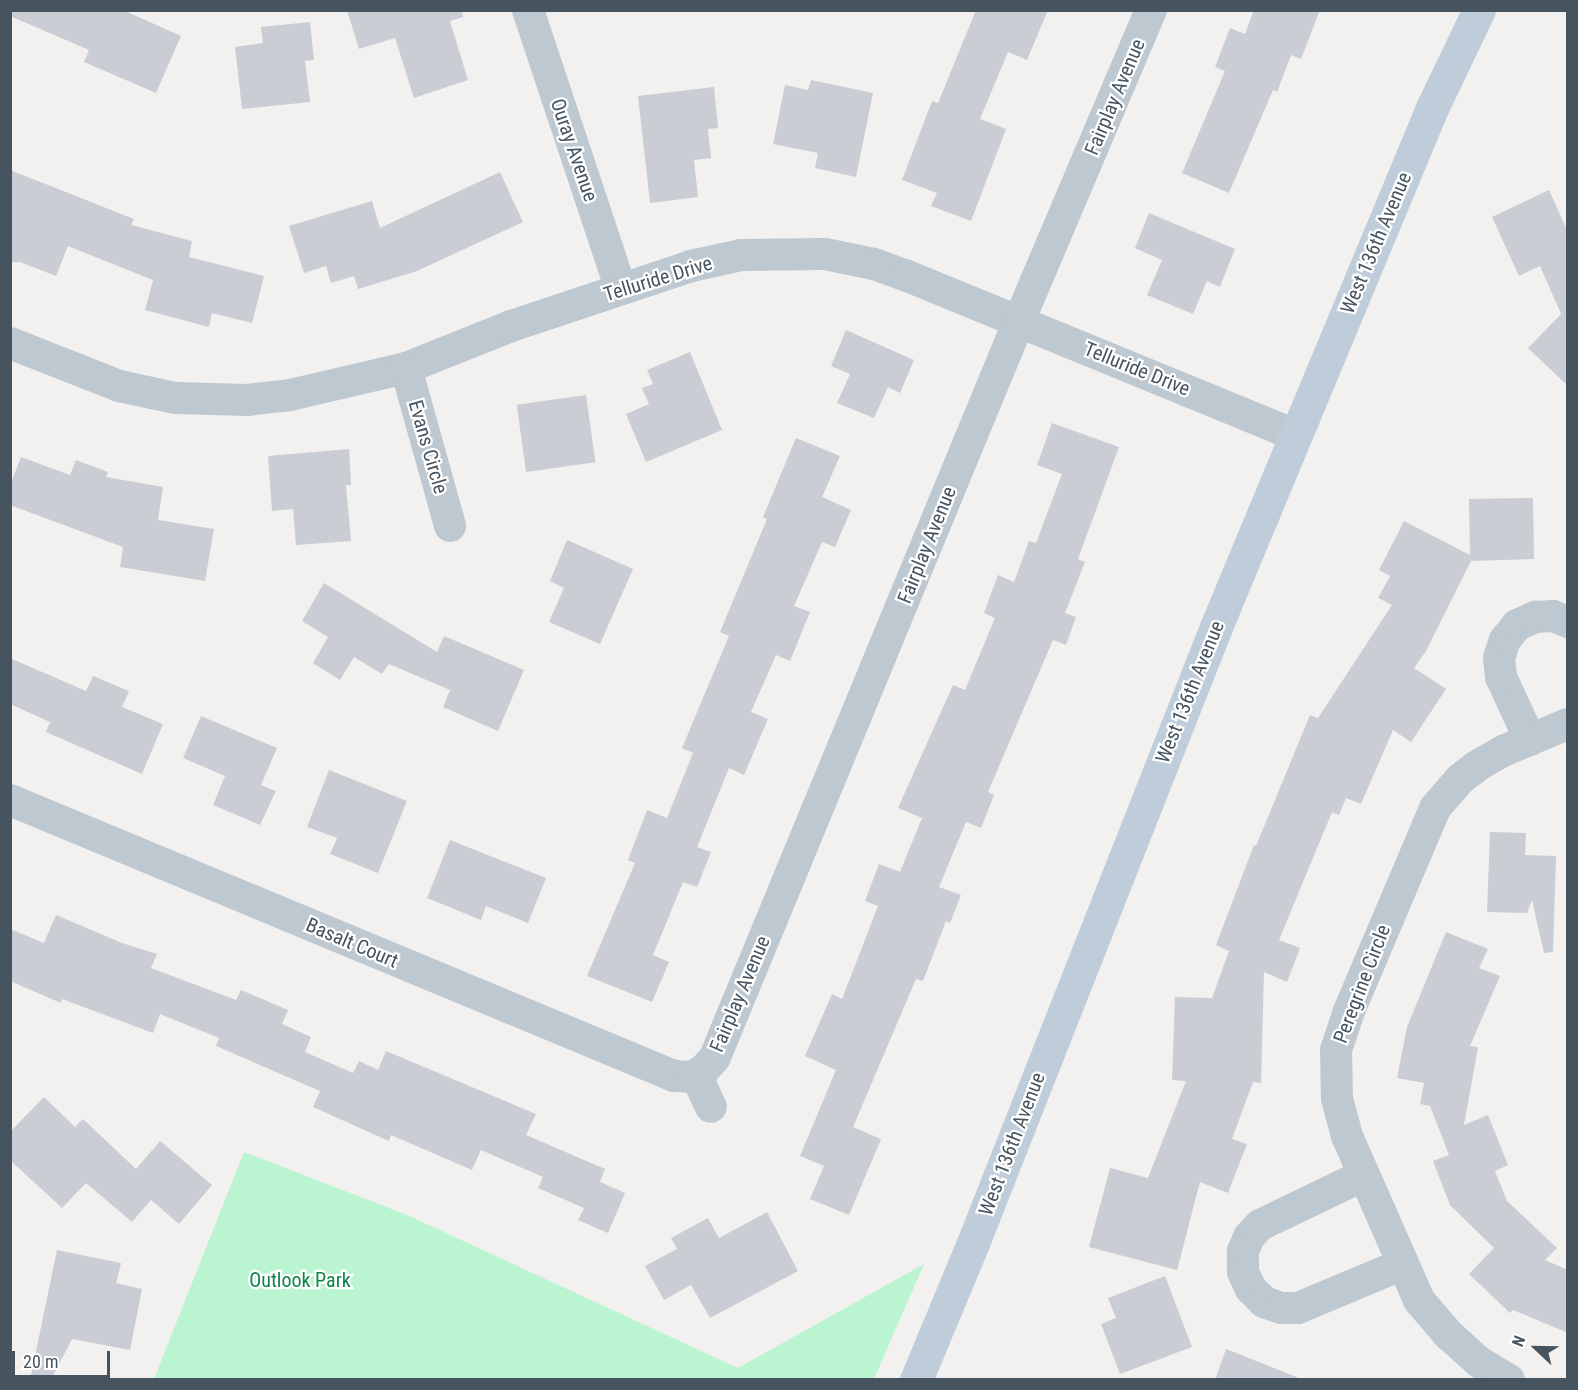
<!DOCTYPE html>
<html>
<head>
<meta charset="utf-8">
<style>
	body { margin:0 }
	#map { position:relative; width:1578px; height:1390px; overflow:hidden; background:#f3f0f0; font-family:"Roboto Condensed",sans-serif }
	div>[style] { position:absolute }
	.green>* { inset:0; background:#bbf4d1 }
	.building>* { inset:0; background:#cacdd3; transform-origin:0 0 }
	.street>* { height:32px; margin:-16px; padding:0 16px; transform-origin:16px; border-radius:16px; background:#bdc8d1 }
	.secondary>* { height:33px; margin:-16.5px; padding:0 16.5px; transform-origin:16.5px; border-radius:16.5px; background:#bfccd9 }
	span { translate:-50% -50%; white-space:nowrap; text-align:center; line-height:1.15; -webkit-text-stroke:4.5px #fff; paint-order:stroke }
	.street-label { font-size:20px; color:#465460 }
	.park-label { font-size:20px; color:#0e8548 }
	.frame { position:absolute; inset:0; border:12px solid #465460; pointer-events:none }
	.north { position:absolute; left:1506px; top:1318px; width:60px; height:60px; -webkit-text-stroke:4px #fff; paint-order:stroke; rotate:292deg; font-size:16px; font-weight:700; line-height:24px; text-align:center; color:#465460 }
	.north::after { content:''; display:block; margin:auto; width:21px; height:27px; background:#465460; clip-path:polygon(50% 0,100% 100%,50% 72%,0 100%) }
	.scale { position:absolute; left:12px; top:1351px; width:98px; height:27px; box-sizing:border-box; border:3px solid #465460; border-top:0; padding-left:8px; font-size:18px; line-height:21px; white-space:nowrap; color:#465460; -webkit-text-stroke:4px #fff; paint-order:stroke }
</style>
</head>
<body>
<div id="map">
	<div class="green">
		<i style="clip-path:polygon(244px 1152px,407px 1215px,738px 1368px,924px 1264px,874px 1379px,154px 1379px)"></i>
	</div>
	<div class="building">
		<i style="clip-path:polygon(10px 10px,123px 10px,181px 36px,156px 93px,84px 62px,89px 50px,10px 16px)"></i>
		<i style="clip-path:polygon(347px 10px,462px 10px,463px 17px,450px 21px,468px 80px,414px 98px,395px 38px,359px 49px)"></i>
		<i style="clip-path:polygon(976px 10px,1048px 10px,1027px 60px,1008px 52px,980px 119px,1006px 129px,971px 221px,931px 206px,937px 193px,902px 180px,932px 101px,938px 103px)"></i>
		<i style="clip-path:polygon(1254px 10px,1320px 10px,1301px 59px,1291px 55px,1277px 92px,1273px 90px,1229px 193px,1182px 173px,1225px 71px,1215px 67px,1230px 28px,1245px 34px)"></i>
		<i style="clip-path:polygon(310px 22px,314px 60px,305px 61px,310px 102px,242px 109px,235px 47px,263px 43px,261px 27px)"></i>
		<i style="clip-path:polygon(811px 80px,873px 93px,856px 177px,815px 168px,818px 153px,773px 144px,785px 85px,808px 90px)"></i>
		<i style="clip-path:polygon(714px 87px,718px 128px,708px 129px,711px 158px,694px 160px,698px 197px,650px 203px,638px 96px)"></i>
		<i style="clip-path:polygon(10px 170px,134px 219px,131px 225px,192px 241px,189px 257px,264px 276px,252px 323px,212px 313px,209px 327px,145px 310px,153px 280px,68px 246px,56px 276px,20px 262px,10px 262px)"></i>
		<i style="clip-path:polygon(500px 172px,523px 222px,417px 271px,358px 289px,354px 276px,331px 283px,326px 266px,304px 273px,289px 226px,372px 201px,380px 228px)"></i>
		<i style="clip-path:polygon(1549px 190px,1568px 232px,1568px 386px,1528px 348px,1561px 314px,1540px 266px,1519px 276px,1492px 217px)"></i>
		<i style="clip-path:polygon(1149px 213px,1235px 249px,1220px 287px,1207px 281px,1193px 314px,1147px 295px,1162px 260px,1135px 248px)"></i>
		<i style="clip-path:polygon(846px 330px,914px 360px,900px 393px,888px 387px,874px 418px,837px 403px,850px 374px,831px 366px)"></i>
		<i style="clip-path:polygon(690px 352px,722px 430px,646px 462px,626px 414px,649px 404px,642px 388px,653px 384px,647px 370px)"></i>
		<i style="left:586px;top:395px;width:68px;height:70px;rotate:82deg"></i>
		<i style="clip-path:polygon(1052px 423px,1119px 447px,1078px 559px,1085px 562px,1065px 613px,1076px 617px,1066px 645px,1053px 640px,988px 792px,994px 795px,981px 828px,966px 822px,939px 887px,961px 895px,950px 923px,946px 921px,923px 981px,916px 979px,853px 1127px,881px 1139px,849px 1215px,810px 1199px,824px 1166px,800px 1156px,836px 1070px,805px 1056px,832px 994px,842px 999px,878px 906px,865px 901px,879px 864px,900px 872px,922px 818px,898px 808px,953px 685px,965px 690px,995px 618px,984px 613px,998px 575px,1014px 582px,1029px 541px,1036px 543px,1062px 474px,1037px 465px)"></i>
		<i style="clip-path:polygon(796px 438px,840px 456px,822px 497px,851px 510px,835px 547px,822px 542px,794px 606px,810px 612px,790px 661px,776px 655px,751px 712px,768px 719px,744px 775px,729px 768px,697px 847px,711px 852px,697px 887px,683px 882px,653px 955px,669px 962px,652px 1002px,587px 976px,635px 863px,628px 860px,647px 810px,667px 818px,693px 753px,682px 748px,729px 636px,720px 632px,767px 519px,763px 517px)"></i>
		<i style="clip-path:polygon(349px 449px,351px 485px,346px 485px,351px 541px,296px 545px,293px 509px,272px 511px,268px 456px)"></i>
		<i style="clip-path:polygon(21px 457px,70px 475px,76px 460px,108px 472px,106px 477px,163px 487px,158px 520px,214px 529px,205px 581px,120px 567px,123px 547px,10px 505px,10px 485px)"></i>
		<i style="clip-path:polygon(1533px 498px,1534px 559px,1471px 561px,1426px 651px,1414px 668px,1446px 689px,1411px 742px,1393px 730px,1361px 804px,1346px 798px,1339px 815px,1332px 812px,1279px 940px,1300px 948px,1287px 982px,1264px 972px,1261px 1083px,1253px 1082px,1232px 1139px,1247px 1144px,1228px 1193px,1200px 1182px,1177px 1270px,1089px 1247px,1110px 1168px,1148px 1178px,1186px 1081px,1172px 1080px,1175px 997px,1212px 998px,1229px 951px,1216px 945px,1254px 845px,1256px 846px,1310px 715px,1318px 718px,1392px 605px,1378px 598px,1390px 576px,1379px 570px,1404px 521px,1470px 555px,1469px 499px)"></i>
		<i style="clip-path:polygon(567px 540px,633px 569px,600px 644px,549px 622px,564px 588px,550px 581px)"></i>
		<i style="clip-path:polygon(324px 583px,437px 652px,444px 636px,524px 670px,498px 731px,443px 707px,450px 690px,389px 664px,382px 674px,354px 657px,340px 680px,313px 663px,328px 637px,302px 621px)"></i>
		<i style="clip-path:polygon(10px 658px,86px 691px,93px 676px,129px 691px,122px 707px,163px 724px,142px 774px,46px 732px,50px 722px,10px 704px)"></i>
		<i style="clip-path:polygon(201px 716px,277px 748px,261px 785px,276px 791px,260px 825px,213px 805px,225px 776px,183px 758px)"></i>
		<i style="clip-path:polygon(329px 770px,407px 801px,378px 873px,330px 854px,337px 838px,307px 827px)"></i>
		<i style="clip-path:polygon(1490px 832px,1526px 833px,1525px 855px,1556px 856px,1553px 952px,1544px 953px,1532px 900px,1527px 913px,1487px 912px)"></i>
		<i style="clip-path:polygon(450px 840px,546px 878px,528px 923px,486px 906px,481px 920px,427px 898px)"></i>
		<i style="clip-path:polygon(56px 915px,122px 943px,157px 954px,151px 968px,236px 1000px,241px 990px,288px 1010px,282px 1024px,311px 1037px,305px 1052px,353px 1073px,359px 1061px,378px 1070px,386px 1051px,536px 1114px,526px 1135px,605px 1169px,600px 1182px,625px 1193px,608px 1233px,578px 1220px,584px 1208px,538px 1188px,543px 1177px,481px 1150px,472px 1170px,391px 1135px,389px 1141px,313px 1107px,320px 1091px,216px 1046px,219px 1038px,160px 1014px,153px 1033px,62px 999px,61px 1003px,10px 981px,10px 929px,44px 943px)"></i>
		<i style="clip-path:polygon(1446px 932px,1488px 949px,1479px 968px,1500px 976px,1470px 1046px,1478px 1047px,1464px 1125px,1488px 1115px,1508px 1165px,1495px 1171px,1507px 1201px,1557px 1248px,1545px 1260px,1568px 1270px,1568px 1333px,1513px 1310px,1510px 1313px,1469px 1274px,1494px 1248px,1450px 1205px,1433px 1161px,1449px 1155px,1430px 1106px,1420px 1104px,1424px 1083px,1397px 1078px,1407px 1027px)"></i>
		<i style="clip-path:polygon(44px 1097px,75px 1127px,83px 1119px,136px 1169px,160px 1141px,212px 1185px,179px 1224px,151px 1200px,132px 1222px,86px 1183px,62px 1208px,10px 1160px,10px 1132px)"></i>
		<i style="clip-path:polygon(767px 1212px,798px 1271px,710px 1318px,691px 1285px,664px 1300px,645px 1266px,677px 1249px,671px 1238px,708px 1218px,719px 1238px)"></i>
		<i style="clip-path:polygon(57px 1250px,121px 1263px,116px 1283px,142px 1289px,130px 1350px,72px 1339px,51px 1380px,30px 1380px)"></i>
		<i style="clip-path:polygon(1165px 1276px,1192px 1347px,1120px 1374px,1101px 1324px,1116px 1318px,1108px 1298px)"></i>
		<i style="clip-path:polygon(1226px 1349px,1299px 1378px,1298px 1380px,1215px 1380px)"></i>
	</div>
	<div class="street">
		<i style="left:528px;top:10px;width:294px;rotate:71.6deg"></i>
		<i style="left:10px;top:343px;width:117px;rotate:21.5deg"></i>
		<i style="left:119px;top:386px;width:57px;rotate:12.1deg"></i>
		<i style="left:175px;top:398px;width:72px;rotate:1.6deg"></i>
		<i style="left:247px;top:400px;width:43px;rotate:-6.6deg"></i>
		<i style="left:290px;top:395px;width:119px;rotate:-13.1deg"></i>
		<i style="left:406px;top:368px;width:113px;rotate:-21.8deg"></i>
		<i style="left:511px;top:326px;width:190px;rotate:-18.4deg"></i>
		<i style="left:691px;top:266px;width:51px;rotate:-12.4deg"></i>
		<i style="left:741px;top:255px;width:84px;rotate:-0.7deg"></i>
		<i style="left:825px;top:254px;width:50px;rotate:11.5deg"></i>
		<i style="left:874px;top:264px;width:33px;rotate:20deg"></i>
		<i style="left:905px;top:275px;width:422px;rotate:22.3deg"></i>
		<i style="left:406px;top:368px;width:164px;rotate:74.4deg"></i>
		<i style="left:1530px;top:740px;width:69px;rotate:-114.7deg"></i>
		<i style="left:1501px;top:677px;width:19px;rotate:-96deg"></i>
		<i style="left:1499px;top:658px;width:19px;rotate:-72deg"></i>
		<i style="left:1505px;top:640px;width:19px;rotate:-51deg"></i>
		<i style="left:1517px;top:625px;width:20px;rotate:-24deg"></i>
		<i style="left:1535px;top:617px;width:18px;rotate:-3deg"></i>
		<i style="left:1553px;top:616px;width:16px;rotate:22deg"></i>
		<i style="left:10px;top:800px;width:719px;rotate:22.57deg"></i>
		<i style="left:674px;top:1076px;width:17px;rotate:3deg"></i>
		<i style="left:691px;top:1077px;width:13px;rotate:-27deg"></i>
		<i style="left:703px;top:1071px;width:18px;rotate:-49deg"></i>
		<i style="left:715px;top:1057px;width:796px;rotate:-67.56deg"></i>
		<i style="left:1019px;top:321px;width:338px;rotate:-67deg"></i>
		<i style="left:696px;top:1075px;width:35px;rotate:65deg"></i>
		<i style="left:1364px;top:1175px;width:115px;rotate:154.3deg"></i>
		<i style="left:1260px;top:1225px;width:16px;rotate:133deg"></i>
		<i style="left:1249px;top:1237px;width:15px;rotate:113deg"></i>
		<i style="left:1243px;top:1251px;width:21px;rotate:90deg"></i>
		<i style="left:1243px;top:1272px;width:19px;rotate:65deg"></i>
		<i style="left:1251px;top:1289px;width:18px;rotate:45deg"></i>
		<i style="left:1264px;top:1302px;width:18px;rotate:19deg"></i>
		<i style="left:1281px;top:1308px;width:17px"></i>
		<i style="left:1298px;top:1308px;width:114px;rotate:-22.7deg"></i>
		<i style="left:1509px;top:1380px;width:35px;rotate:-149deg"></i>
		<i style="left:1479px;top:1362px;width:42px;rotate:-137.9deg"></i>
		<i style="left:1448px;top:1334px;width:45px;rotate:-130.5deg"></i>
		<i style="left:1419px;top:1300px;width:179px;rotate:-113.7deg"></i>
		<i style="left:1347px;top:1136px;width:39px;rotate:-105deg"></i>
		<i style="left:1337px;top:1098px;width:48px;rotate:-91.2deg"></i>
		<i style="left:1336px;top:1050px;width:41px;rotate:-71.6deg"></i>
		<i style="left:1349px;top:1011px;width:220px;rotate:-67deg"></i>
		<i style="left:1435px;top:808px;width:38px;rotate:-49deg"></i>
		<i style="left:1460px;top:779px;width:21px;rotate:-37deg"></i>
		<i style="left:1477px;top:766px;width:30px;rotate:-30deg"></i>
		<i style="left:1503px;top:751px;width:70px;rotate:-22.6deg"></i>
	</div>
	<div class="secondary">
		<i style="left:916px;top:1380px;width:148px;rotate:-67.4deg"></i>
		<i style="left:973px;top:1243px;width:662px;rotate:-68.47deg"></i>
		<i style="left:1216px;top:627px;width:562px;rotate:-67.4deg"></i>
		<i style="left:1432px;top:108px;width:109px;rotate:-64.4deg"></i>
	</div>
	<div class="street-label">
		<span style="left:1115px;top:97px;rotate:-67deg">Fairplay Avenue</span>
		<span style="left:574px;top:150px;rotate:71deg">Ouray Avenue</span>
		<span style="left:1376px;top:243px;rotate:-67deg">West 136th Avenue</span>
		<span style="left:658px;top:279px;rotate:-17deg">Telluride Drive</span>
		<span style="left:1137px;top:369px;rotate:22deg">Telluride Drive</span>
		<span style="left:428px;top:447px;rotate:74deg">Evans Circle</span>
		<span style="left:927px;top:545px;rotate:-68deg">Fairplay Avenue</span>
		<span style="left:1190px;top:692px;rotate:-68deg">West 136th Avenue</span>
		<span style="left:352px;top:943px;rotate:23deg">Basalt Court</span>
		<span style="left:1362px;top:984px;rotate:-69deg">Peregrine Circle</span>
		<span style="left:740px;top:994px;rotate:-67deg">Fairplay Avenue</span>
		<span style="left:1012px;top:1144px;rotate:-69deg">West 136th Avenue</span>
	</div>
	<div class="park-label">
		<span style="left:300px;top:1280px">Outlook Park</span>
	</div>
	<div class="frame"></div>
	<div class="north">N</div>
	<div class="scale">20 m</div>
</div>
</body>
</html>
